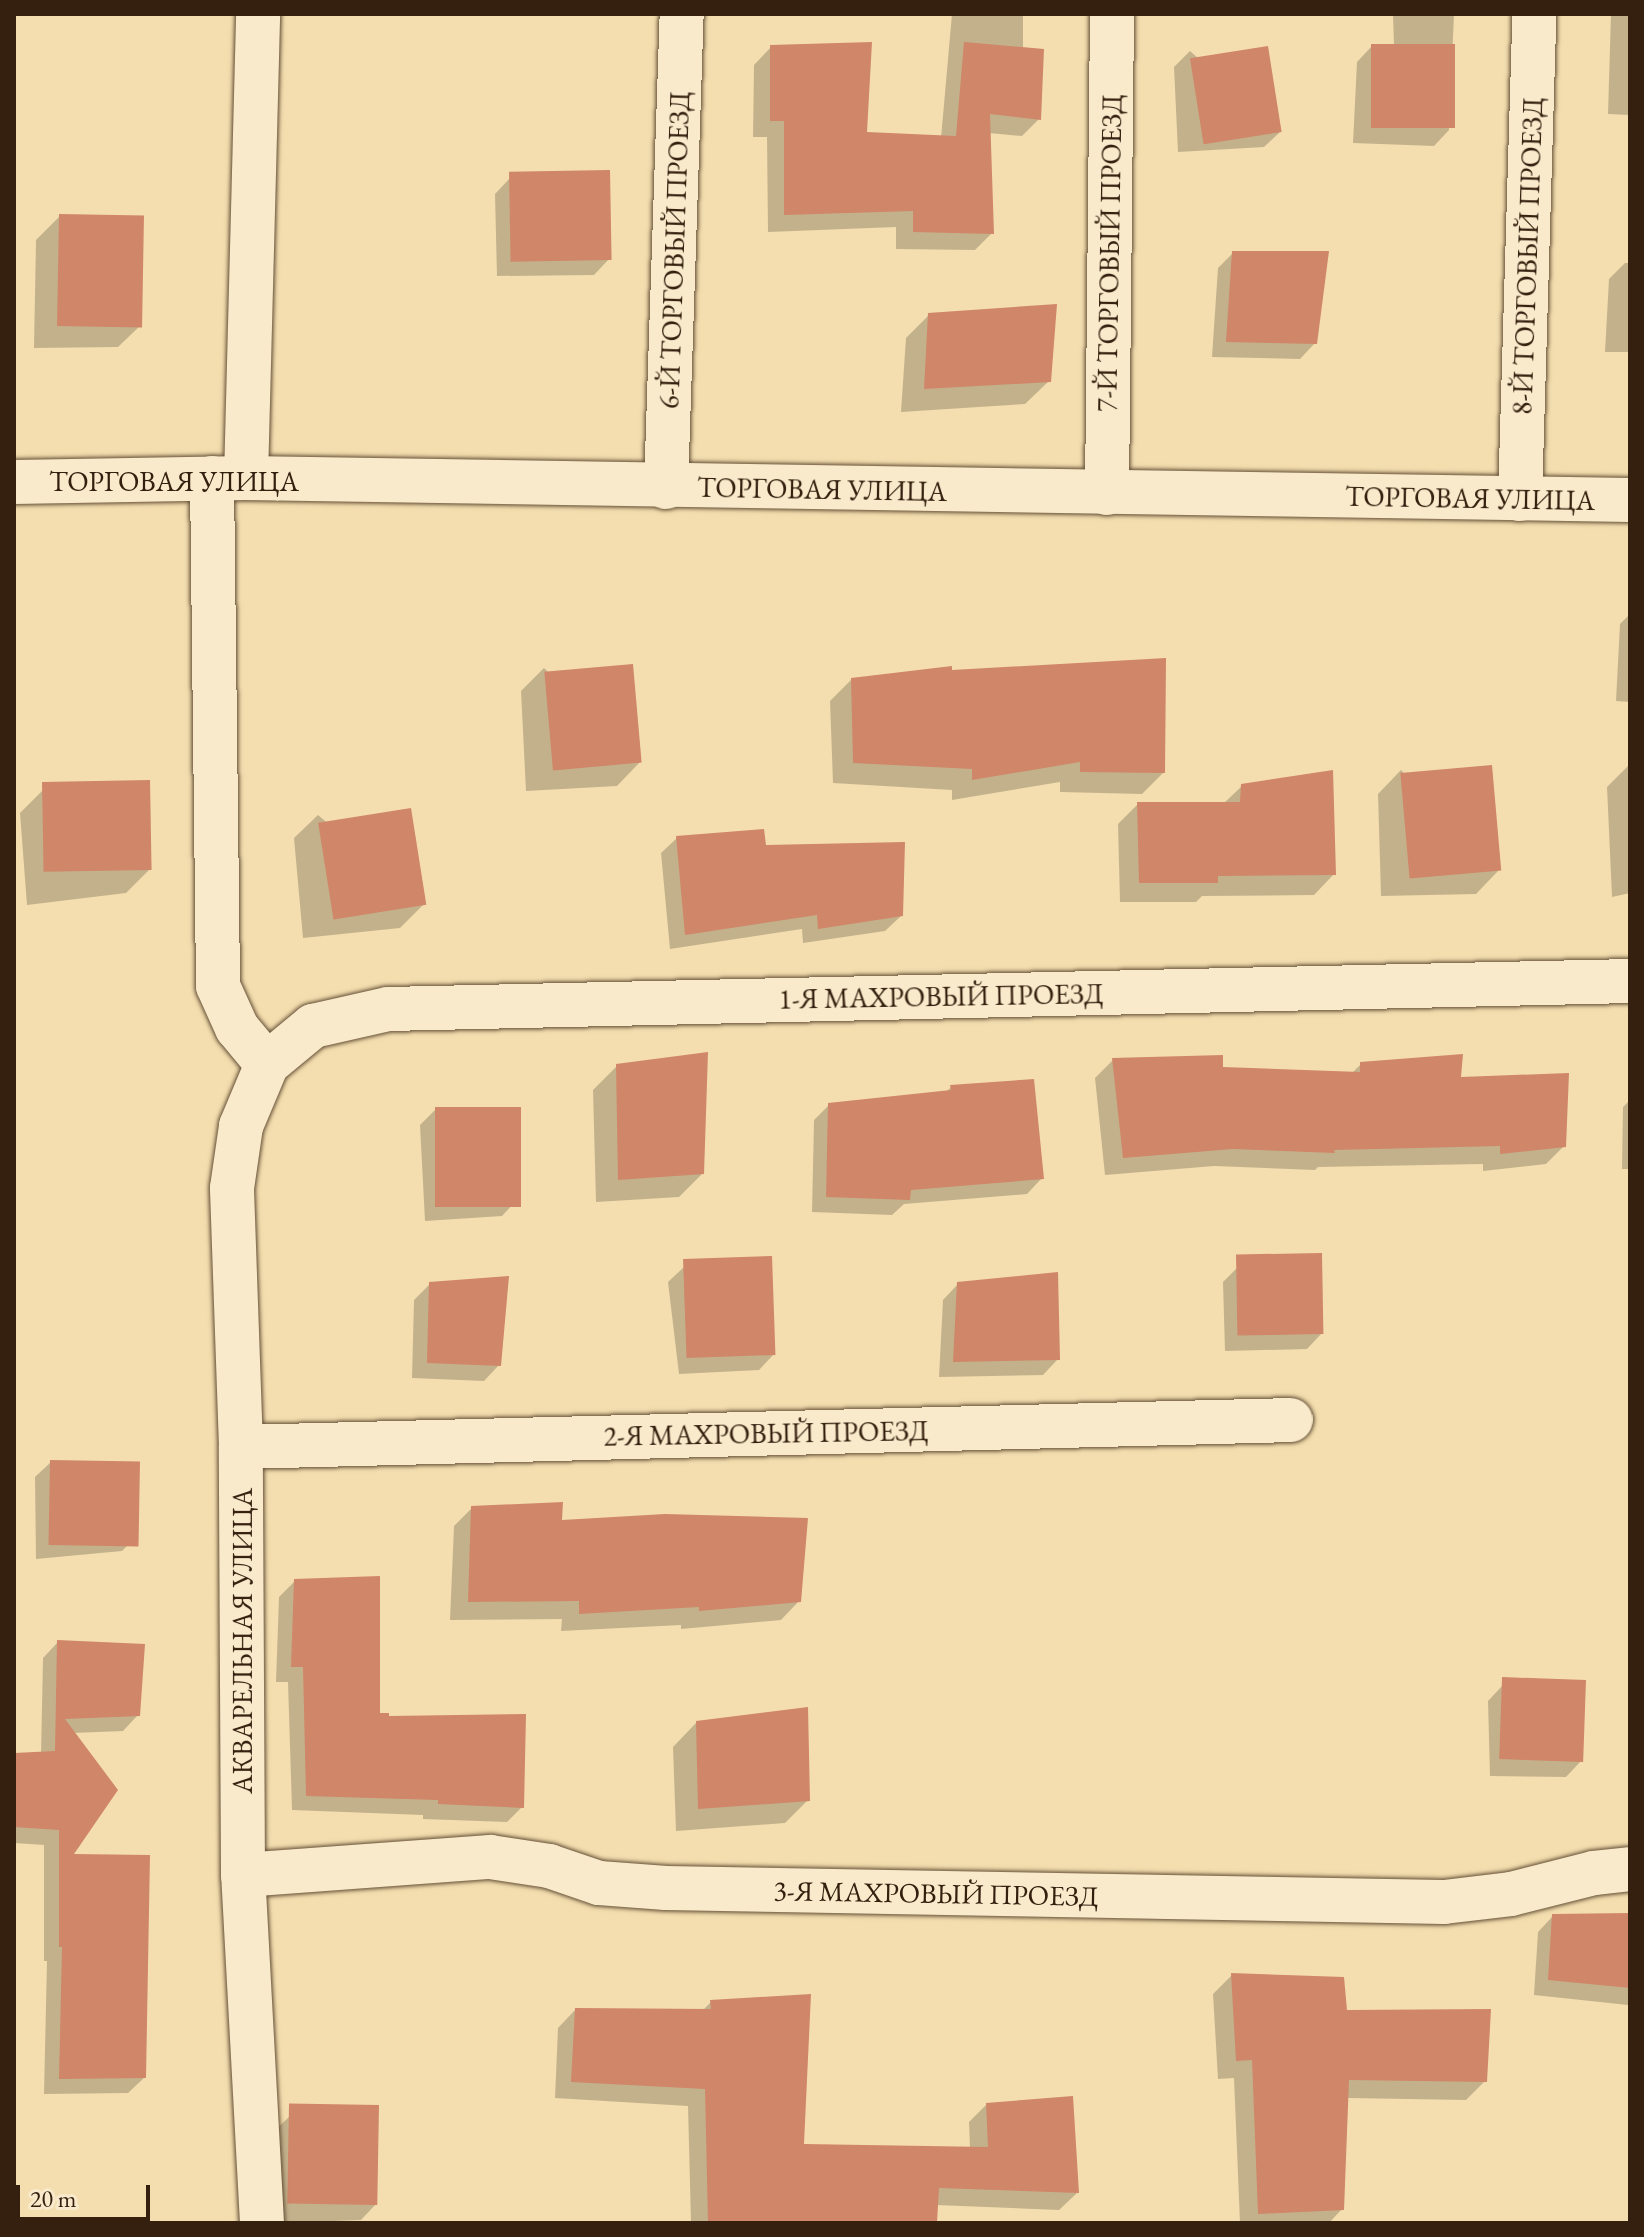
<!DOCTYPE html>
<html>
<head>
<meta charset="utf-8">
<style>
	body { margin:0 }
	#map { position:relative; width:1644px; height:2237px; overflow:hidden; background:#f4deaf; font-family:"EB Garamond",serif }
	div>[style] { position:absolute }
	.shadow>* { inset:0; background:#0003 }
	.building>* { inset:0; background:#d08668; transform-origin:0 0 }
	.roads { filter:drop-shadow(0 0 2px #655037) drop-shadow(0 0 2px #655037) }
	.minor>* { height:44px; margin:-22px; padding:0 22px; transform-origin:22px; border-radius:22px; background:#f8eacb }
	span { translate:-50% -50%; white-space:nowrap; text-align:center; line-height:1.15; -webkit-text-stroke:7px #f8eacb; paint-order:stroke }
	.street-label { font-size:28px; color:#35200f }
	.frame { position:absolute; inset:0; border:16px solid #35200f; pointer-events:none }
	.scale { position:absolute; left:16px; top:2185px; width:134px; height:36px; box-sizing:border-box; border:4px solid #35200f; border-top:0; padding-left:10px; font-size:24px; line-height:28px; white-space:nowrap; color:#35200f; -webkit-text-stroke:6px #f8eacb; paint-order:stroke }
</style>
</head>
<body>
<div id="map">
	<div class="shadow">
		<i style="clip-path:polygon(952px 14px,1023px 14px,1023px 49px,1039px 119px,1022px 136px,989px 133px,992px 233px,975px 250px,896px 249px,896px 227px,768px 232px,767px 137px,753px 137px,754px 65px,771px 47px,865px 134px,941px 138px)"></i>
		<i style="clip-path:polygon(1393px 14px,1454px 14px,1449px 130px,1434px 146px,1353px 143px,1357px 62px,1372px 46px,1394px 46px)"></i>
		<i style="clip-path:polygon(1611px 14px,1630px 14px,1630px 115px,1608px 114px)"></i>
		<i style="clip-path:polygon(1190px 51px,1280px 132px,1264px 147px,1178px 152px,1174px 67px)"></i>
		<i style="clip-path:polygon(510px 178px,609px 259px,594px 275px,497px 276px,495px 194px)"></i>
		<i style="clip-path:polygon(60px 216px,142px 324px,118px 347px,34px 348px,36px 240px)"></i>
		<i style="clip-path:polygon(1233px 253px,1315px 343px,1300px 359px,1212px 357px,1218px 268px)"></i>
		<i style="clip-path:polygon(1625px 263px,1630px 263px,1630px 352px,1605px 352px,1609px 279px)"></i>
		<i style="clip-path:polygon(929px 315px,1049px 381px,1025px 404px,901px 412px,906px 338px)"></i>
		<i style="clip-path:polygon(1630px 614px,1630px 702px,1616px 701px,1620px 624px)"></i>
		<i style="clip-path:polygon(544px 668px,640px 762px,617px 786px,526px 791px,521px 691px)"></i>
		<i style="clip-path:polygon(950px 672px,1163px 773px,1142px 794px,1060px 792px,1060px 782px,952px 800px,952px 790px,833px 783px,830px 701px,851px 680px)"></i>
		<i style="clip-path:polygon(1630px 764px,1630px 893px,1612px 897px,1607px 787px)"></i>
		<i style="clip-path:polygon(1401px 770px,1499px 870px,1476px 894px,1381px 896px,1378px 794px)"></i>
		<i style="clip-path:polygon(1242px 786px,1334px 874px,1314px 895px,1202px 896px,1196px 902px,1120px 902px,1118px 824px,1138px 804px,1223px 804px)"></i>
		<i style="clip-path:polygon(43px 790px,149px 870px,126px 893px,27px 905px,20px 813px)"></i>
		<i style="clip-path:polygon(318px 815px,424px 904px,400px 928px,303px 938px,294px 838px)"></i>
		<i style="clip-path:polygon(677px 838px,764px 847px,901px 916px,885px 931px,803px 943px,802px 929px,670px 949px,661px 853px)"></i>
		<i style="clip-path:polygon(1113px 1060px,1221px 1069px,1351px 1074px,1361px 1064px,1458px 1079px,1564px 1146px,1546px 1164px,1483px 1171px,1483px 1164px,1318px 1167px,1315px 1170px,1214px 1166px,1105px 1175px,1095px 1078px)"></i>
		<i style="clip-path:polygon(617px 1066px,702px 1174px,679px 1197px,596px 1202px,593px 1090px)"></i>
		<i style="clip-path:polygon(951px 1087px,1042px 1178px,1027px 1194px,904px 1204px,892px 1215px,812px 1212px,814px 1120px,829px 1105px,945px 1093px)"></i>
		<i style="clip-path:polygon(1630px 1100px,1630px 1169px,1622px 1169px,1623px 1107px)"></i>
		<i style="clip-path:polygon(436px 1109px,517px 1200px,502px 1216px,425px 1221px,420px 1125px)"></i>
		<i style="clip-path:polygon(684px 1267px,774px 1354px,759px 1370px,679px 1374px,668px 1282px)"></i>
		<i style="clip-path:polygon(1238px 1267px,1322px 1333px,1307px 1349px,1225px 1351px,1223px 1282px)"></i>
		<i style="clip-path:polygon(430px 1284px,499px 1365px,484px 1381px,412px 1378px,414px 1300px)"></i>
		<i style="clip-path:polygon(958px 1284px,1058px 1359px,1043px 1375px,939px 1377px,943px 1300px)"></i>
		<i style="clip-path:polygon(51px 1462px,138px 1535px,122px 1551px,36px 1559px,35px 1477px)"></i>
		<i style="clip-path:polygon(472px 1508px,560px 1522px,799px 1601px,781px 1620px,681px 1629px,681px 1625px,561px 1631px,562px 1619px,450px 1620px,454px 1526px)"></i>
		<i style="clip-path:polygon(295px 1581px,378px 1715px,522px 1807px,507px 1822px,423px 1819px,423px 1815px,292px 1810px,288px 1682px,276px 1682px,279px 1597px)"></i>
		<i style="clip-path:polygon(58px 1642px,138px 1715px,123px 1731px,73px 1733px,70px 1856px,144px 2078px,128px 2093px,44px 2094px,47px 1961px,44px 1961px,44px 1845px,14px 1843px,14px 1755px,41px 1754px,43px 1658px)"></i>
		<i style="clip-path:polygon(1503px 1685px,1581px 1761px,1566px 1777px,1490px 1776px,1488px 1701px)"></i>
		<i style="clip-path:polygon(696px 1723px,808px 1800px,785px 1823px,676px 1831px,673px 1747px)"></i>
		<i style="clip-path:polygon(1630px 1915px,1628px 2005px,1534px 1995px,1538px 1932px,1553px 1916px)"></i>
		<i style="clip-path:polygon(1232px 1975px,1345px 2012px,1485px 2081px,1466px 2100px,1347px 2098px,1342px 2209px,1329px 2223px,1240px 2223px,1234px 2078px,1218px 2079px,1213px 1994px)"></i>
		<i style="clip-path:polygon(711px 2002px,802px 2145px,970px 2148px,969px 2122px,986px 2105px,1077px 2193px,1059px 2210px,936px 2205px,935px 2223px,691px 2223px,688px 2106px,555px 2098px,558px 2028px,575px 2010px,702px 2011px)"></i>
		<i style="clip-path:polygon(290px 2116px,376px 2204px,361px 2220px,277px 2223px,274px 2131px)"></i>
	</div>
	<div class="building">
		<i style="clip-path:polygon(872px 42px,867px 132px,956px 136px,964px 42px,1044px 49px,1041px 120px,990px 114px,994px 234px,913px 232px,913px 211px,784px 215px,784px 121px,770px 121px,770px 45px)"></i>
		<i style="left:1371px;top:44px;width:84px;height:84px"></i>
		<i style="left:1268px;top:46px;width:87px;height:79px;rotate:81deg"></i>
		<i style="left:610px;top:170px;width:90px;height:101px;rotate:89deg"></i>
		<i style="left:59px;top:214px;width:85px;height:112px;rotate:1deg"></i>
		<i style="clip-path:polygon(1232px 251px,1329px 251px,1317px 344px,1226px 342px)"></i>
		<i style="clip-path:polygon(1057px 304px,1051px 382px,924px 389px,928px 313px)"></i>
		<i style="clip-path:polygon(1166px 658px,1165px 773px,1080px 772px,1080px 762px,972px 780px,972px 769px,853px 763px,851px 678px,952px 666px,952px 670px)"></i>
		<i style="left:633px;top:664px;width:99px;height:89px;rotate:85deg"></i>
		<i style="left:1492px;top:765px;width:106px;height:92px;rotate:85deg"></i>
		<i style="clip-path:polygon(1333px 770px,1336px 875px,1218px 876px,1218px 883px,1139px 883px,1137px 802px,1240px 802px,1241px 784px)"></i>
		<i style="left:150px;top:780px;width:90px;height:108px;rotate:89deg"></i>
		<i style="left:411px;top:808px;width:98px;height:94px;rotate:81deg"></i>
		<i style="clip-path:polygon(764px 829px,766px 845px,905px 842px,903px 916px,818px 929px,817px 915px,685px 935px,676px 836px)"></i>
		<i style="clip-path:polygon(708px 1052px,704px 1174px,618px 1180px,616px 1064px)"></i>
		<i style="clip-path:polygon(1463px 1054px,1461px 1077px,1569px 1073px,1566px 1147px,1500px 1154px,1500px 1146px,1334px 1150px,1335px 1153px,1233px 1149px,1123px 1158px,1112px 1058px,1223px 1055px,1223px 1067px,1360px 1072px,1360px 1062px)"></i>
		<i style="clip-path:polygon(1034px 1079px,1044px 1179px,911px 1190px,910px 1200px,826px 1197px,828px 1103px,951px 1090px,950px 1085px)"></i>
		<i style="left:435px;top:1107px;width:86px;height:100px"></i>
		<i style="left:1322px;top:1253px;width:81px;height:86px;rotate:89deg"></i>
		<i style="left:772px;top:1256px;width:99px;height:89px;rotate:88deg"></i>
		<i style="clip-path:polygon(1058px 1272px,1060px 1360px,953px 1362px,957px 1282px)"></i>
		<i style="clip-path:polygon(509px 1276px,501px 1366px,427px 1363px,429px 1282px)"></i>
		<i style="left:50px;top:1460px;width:90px;height:85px;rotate:1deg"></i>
		<i style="clip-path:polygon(563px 1502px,562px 1520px,665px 1514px,808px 1518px,801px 1602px,699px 1611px,699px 1607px,579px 1614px,579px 1601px,468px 1602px,471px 1506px)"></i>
		<i style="clip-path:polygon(380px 1576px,380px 1713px,389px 1713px,389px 1716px,526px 1714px,524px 1808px,438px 1804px,438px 1800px,306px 1796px,303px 1667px,291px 1667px,294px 1579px)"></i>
		<i style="clip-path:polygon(57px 1640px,145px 1644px,140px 1716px,65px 1719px,118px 1790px,74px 1854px,150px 1855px,146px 2078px,59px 2079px,62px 1947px,59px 1947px,59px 1830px,14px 1827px,14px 1753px,55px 1751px)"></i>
		<i style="left:1586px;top:1680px;width:82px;height:84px;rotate:92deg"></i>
		<i style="clip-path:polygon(808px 1707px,810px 1801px,698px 1809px,696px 1721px)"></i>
		<i style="clip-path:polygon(1630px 1913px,1630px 1988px,1548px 1980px,1552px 1914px)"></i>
		<i style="clip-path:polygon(1231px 1973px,1344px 1977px,1347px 2010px,1491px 2009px,1487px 2082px,1349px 2080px,1344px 2210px,1258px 2214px,1252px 2060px,1236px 2061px)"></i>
		<i style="clip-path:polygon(811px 1994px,804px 2144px,988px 2147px,986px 2103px,1073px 2096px,1079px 2193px,939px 2188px,937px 2223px,708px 2223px,705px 2089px,571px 2082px,575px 2008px,711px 2009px,710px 2000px)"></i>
		<i style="left:379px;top:2105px;width:100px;height:90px;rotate:91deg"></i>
	</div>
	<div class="roads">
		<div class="minor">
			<i style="left:212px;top:478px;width:508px;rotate:89.32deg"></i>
			<i style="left:218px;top:986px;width:46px;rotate:65.7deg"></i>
			<i style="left:237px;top:1028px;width:47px;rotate:50.2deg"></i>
			<i style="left:246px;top:478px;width:464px;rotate:-88.5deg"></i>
			<i style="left:14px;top:482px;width:232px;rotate:-1deg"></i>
			<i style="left:246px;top:478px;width:1384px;rotate:0.91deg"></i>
			<i style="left:666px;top:487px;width:473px;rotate:-88.1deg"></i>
			<i style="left:1107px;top:493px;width:479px;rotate:-89.4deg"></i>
			<i style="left:1520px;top:499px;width:485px;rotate:-88.3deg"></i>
			<i style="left:241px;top:1447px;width:1050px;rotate:-1.47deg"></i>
			<i style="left:243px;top:1875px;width:248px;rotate:-4.2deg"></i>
			<i style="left:490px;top:1857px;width:60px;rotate:8.7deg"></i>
			<i style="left:549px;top:1866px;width:53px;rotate:18.8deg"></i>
			<i style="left:599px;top:1883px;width:67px;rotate:4.3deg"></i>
			<i style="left:666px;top:1888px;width:778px;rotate:1.03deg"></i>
			<i style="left:1444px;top:1902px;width:67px;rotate:-6.8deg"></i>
			<i style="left:1511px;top:1894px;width:86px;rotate:-14.2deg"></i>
			<i style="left:1594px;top:1873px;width:36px;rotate:-6deg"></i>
			<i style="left:262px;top:2223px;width:349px;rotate:-93.1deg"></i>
			<i style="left:243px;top:1875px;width:428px;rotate:-90.3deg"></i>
			<i style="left:241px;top:1447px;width:259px;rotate:-92deg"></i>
			<i style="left:232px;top:1188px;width:63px;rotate:-81.7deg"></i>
			<i style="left:241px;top:1126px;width:67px;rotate:-67.2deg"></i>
			<i style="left:267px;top:1064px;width:60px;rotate:-39.6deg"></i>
			<i style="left:313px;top:1026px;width:77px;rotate:-12.8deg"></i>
			<i style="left:388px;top:1009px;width:1242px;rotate:-1.29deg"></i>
		</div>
	</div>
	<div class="street-label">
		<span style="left:674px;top:250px;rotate:-88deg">6-Й ТОРГОВЫЙ ПРОЕЗД</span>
		<span style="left:1109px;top:253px;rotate:-89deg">7-Й ТОРГОВЫЙ ПРОЕЗД</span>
		<span style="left:1527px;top:256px;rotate:-88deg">8-Й ТОРГОВЫЙ ПРОЕЗД</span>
		<span style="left:174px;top:481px">ТОРГОВАЯ УЛИЦА</span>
		<span style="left:822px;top:489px;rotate:1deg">ТОРГОВАЯ УЛИЦА</span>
		<span style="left:1470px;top:498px;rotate:1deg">ТОРГОВАЯ УЛИЦА</span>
		<span style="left:941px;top:996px;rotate:-1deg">1-Я МАХРОВЫЙ ПРОЕЗД</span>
		<span style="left:766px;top:1433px;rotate:-1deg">2-Я МАХРОВЫЙ ПРОЕЗД</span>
		<span style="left:242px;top:1641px;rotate:-90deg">АКВАРЕЛЬНАЯ УЛИЦА</span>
		<span style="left:936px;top:1893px;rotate:1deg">3-Я МАХРОВЫЙ ПРОЕЗД</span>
	</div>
	<div class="frame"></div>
	<div class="scale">20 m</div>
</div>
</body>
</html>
